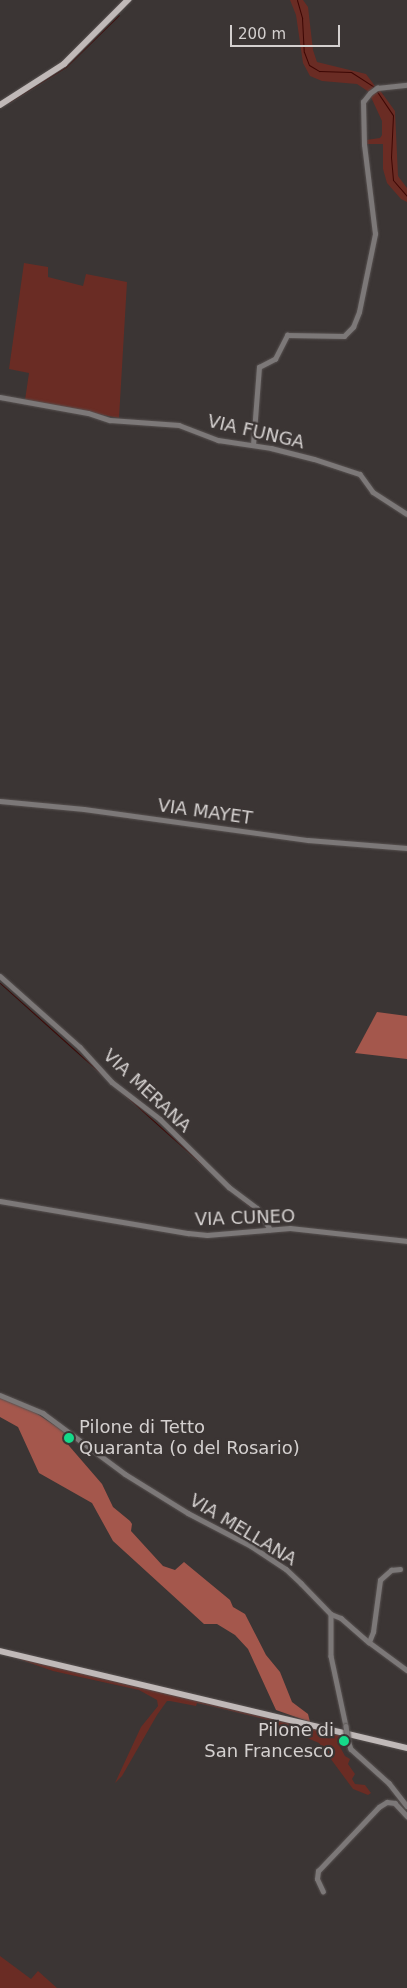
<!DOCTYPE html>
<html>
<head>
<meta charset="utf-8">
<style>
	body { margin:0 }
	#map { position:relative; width:407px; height:1988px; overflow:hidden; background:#3b3534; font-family:"DejaVu Sans",sans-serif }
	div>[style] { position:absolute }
	.green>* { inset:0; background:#6a2c24 }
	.forest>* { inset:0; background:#a4574c }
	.stream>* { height:1px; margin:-0.5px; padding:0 0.5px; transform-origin:0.5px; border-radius:0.5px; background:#3d0704 }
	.roads { filter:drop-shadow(0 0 1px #575150) drop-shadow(0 0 1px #575150) }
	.minor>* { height:4.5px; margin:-2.25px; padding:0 2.25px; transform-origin:2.25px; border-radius:2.25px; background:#7c7878 }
	.major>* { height:5.5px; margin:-2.75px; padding:0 2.75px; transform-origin:2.75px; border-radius:2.75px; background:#c0b9b8 }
	.bridges { filter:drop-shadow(0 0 1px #575150) drop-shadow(0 0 1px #575150) }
	.minor-bridge>* { height:4.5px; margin:-2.25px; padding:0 2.25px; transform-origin:2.25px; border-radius:2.25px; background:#7c7878 }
	.dots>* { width:14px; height:14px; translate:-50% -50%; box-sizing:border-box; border:2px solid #3b3534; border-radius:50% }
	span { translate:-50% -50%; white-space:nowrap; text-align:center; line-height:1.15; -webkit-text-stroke:4.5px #3b3534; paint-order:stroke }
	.street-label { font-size:18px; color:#d4d0cf }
	.poi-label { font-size:18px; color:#d4d0cf }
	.left { translate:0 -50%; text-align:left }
	.right { translate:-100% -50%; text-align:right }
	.scale { position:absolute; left:230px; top:25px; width:110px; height:22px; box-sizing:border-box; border:2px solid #d4d0cf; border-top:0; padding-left:6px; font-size:15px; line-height:18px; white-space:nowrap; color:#d4d0cf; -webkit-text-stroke:4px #3b3534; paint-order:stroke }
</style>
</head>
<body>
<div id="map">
	<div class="green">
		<i style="clip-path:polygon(290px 0,303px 0,308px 7px,313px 50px,317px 62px,366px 74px,375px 86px,369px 92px,357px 84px,322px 81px,310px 76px,303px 63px,296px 15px)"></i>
		<i style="clip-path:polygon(379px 89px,395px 111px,398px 176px,407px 188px,407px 202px,401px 199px,387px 183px,383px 169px,383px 144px,365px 144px,366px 140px,380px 138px,382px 135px,382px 121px,370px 95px)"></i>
		<i style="clip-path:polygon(24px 263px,48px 267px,48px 277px,83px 286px,86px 274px,127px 282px,119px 418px,25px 400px,29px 373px,9px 369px)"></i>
		<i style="clip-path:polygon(13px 1657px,325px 1730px,328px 1737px,333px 1734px,345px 1737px,339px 1745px,345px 1756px,350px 1759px,348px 1764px,355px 1774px,352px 1779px,355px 1784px,365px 1785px,371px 1793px,368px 1795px,353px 1789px,319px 1743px,305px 1737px,298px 1731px,272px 1725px,268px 1720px,211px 1706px,197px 1703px,196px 1706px,170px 1701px,167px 1701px,157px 1715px,122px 1776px,115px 1783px,141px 1727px,158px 1706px,157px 1700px,139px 1690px,53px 1671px)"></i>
		<i style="clip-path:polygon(0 1956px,31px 1979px,38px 1971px,57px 1988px,0 1988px)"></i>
	</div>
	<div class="forest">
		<i style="clip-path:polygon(377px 1012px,407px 1016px,407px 1059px,355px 1053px)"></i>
		<i style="clip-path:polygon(0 1397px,27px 1407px,66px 1433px,64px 1440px,102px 1484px,113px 1507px,130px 1521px,132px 1524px,131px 1531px,163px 1566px,175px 1570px,184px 1562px,230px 1600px,233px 1607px,245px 1614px,266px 1655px,280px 1672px,292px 1702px,308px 1714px,310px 1722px,276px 1710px,248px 1649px,235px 1635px,217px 1624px,204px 1624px,113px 1541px,92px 1503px,39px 1473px,18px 1427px,0 1417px)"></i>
	</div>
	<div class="stream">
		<i style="left:297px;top:0;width:19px;rotate:74deg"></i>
		<i style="left:302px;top:18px;width:34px;rotate:87deg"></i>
		<i style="left:304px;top:52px;width:14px;rotate:69deg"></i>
		<i style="left:309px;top:65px;width:12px;rotate:31deg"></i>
		<i style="left:319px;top:71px;width:32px;rotate:2deg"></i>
		<i style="left:351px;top:72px;width:27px;rotate:33deg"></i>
		<i style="left:376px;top:90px;width:30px;rotate:56deg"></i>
		<i style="left:393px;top:115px;width:42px;rotate:92.7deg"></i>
		<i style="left:391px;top:157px;width:23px;rotate:85deg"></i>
		<i style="left:393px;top:180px;width:21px;rotate:49deg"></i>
		<i style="left:9px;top:102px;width:67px;rotate:-31.6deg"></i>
		<i style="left:66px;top:67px;width:74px;rotate:-44.5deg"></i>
		<i style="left:0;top:983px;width:273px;rotate:41.9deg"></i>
		<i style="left:224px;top:1185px;width:41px;rotate:39.1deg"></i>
	</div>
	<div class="roads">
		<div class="minor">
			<i style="left:0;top:397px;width:89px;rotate:10.3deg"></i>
			<i style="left:88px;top:413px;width:23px;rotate:18deg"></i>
			<i style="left:110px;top:420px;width:69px;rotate:4.1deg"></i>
			<i style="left:179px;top:425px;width:42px;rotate:21deg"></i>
			<i style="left:218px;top:440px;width:54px;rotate:8.6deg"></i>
			<i style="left:271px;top:448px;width:44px;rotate:14.3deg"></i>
			<i style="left:314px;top:459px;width:48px;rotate:18.1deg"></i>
			<i style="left:360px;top:474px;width:22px;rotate:54deg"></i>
			<i style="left:373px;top:492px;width:40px;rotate:32.9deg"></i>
			<i style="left:253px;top:445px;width:78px;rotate:-85.6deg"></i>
			<i style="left:259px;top:367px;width:18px;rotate:-27deg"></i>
			<i style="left:275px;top:359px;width:27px;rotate:-63deg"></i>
			<i style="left:287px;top:335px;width:57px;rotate:1deg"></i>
			<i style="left:344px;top:336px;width:13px;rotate:-45deg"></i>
			<i style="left:353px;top:327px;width:16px;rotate:-68deg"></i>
			<i style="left:359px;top:312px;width:80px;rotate:-78.4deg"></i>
			<i style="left:375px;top:234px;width:90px;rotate:-97deg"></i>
			<i style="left:364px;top:145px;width:43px;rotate:-91.3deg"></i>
			<i style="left:363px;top:102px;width:11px;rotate:-52deg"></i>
			<i style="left:370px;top:93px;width:9px;rotate:-36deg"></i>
			<i style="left:377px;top:88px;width:30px;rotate:-6deg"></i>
			<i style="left:0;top:801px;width:84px;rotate:5.4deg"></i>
			<i style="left:84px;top:809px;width:226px;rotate:7.9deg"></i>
			<i style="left:308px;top:840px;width:99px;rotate:4.6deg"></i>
			<i style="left:0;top:976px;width:107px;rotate:41.6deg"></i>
			<i style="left:80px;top:1047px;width:47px;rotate:47.6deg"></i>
			<i style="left:112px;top:1082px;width:61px;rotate:37.6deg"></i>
			<i style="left:160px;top:1119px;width:97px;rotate:44.6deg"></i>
			<i style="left:229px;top:1187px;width:35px;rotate:37deg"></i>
			<i style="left:257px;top:1208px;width:25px;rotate:58deg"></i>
			<i style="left:0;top:1201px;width:191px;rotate:9.7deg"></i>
			<i style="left:188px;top:1233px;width:19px;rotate:6deg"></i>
			<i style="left:207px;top:1235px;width:83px;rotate:-4.8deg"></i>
			<i style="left:290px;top:1228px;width:118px;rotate:6.3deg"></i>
			<i style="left:0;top:1395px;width:47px;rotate:22.7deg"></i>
			<i style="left:43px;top:1413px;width:102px;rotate:36.6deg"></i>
			<i style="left:125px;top:1474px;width:74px;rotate:31.8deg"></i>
			<i style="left:188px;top:1513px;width:71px;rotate:27.6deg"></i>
			<i style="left:251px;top:1546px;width:42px;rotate:33.3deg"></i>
			<i style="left:286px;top:1569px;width:21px;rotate:43deg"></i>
			<i style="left:301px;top:1583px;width:43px;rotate:45.9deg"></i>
			<i style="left:331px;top:1614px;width:42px;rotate:90deg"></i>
			<i style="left:331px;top:1656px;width:72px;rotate:77.9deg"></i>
			<i style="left:331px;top:1614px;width:11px;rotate:22deg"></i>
			<i style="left:341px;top:1618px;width:37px;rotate:41deg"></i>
			<i style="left:369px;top:1642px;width:47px;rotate:36.4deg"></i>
			<i style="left:369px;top:1642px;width:11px;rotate:-68deg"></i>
			<i style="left:373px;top:1632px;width:52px;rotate:-82.3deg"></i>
			<i style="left:380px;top:1580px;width:15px;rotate:-42deg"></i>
			<i style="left:391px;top:1570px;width:9px;rotate:-6deg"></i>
			<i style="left:348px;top:1740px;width:9px;rotate:72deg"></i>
			<i style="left:351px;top:1749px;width:51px;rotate:41.8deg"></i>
			<i style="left:389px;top:1783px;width:29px;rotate:52deg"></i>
			<i style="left:323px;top:1892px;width:14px;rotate:-115deg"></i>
			<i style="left:317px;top:1879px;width:8px;rotate:-83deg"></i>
			<i style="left:318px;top:1871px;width:88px;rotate:-46.4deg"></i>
			<i style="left:379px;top:1807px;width:9px;rotate:-32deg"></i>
			<i style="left:387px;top:1802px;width:8px;rotate:7deg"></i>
			<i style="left:395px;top:1803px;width:18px;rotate:47deg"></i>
		</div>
		<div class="major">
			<i style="left:0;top:105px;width:76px;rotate:-32.6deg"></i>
			<i style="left:64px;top:64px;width:91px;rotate:-45deg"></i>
			<i style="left:0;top:1651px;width:418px;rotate:13.4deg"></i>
		</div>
	</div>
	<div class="bridges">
		<div class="minor-bridge">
			<i style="left:346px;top:1726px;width:14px;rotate:82deg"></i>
		</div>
	</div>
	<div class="dots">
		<i style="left:69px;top:1438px;background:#15d989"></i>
		<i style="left:344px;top:1741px;background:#15d989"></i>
	</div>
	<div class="street-label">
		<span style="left:256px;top:432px;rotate:13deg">VIA FUNGA</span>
		<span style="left:205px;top:812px;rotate:8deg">VIA MAYET</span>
		<span style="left:147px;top:1091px;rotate:43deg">VIA MERANA</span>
		<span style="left:245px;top:1218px;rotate:-2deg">VIA CUNEO</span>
		<span style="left:243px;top:1530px;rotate:31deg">VIA MELLANA</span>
	</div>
	<div class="poi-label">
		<span class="left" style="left:79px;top:1438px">Pilone di Tetto<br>Quaranta (o del Rosario)</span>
		<span class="right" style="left:334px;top:1741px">Pilone di<br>San Francesco</span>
	</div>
	<div class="scale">200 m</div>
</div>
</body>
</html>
